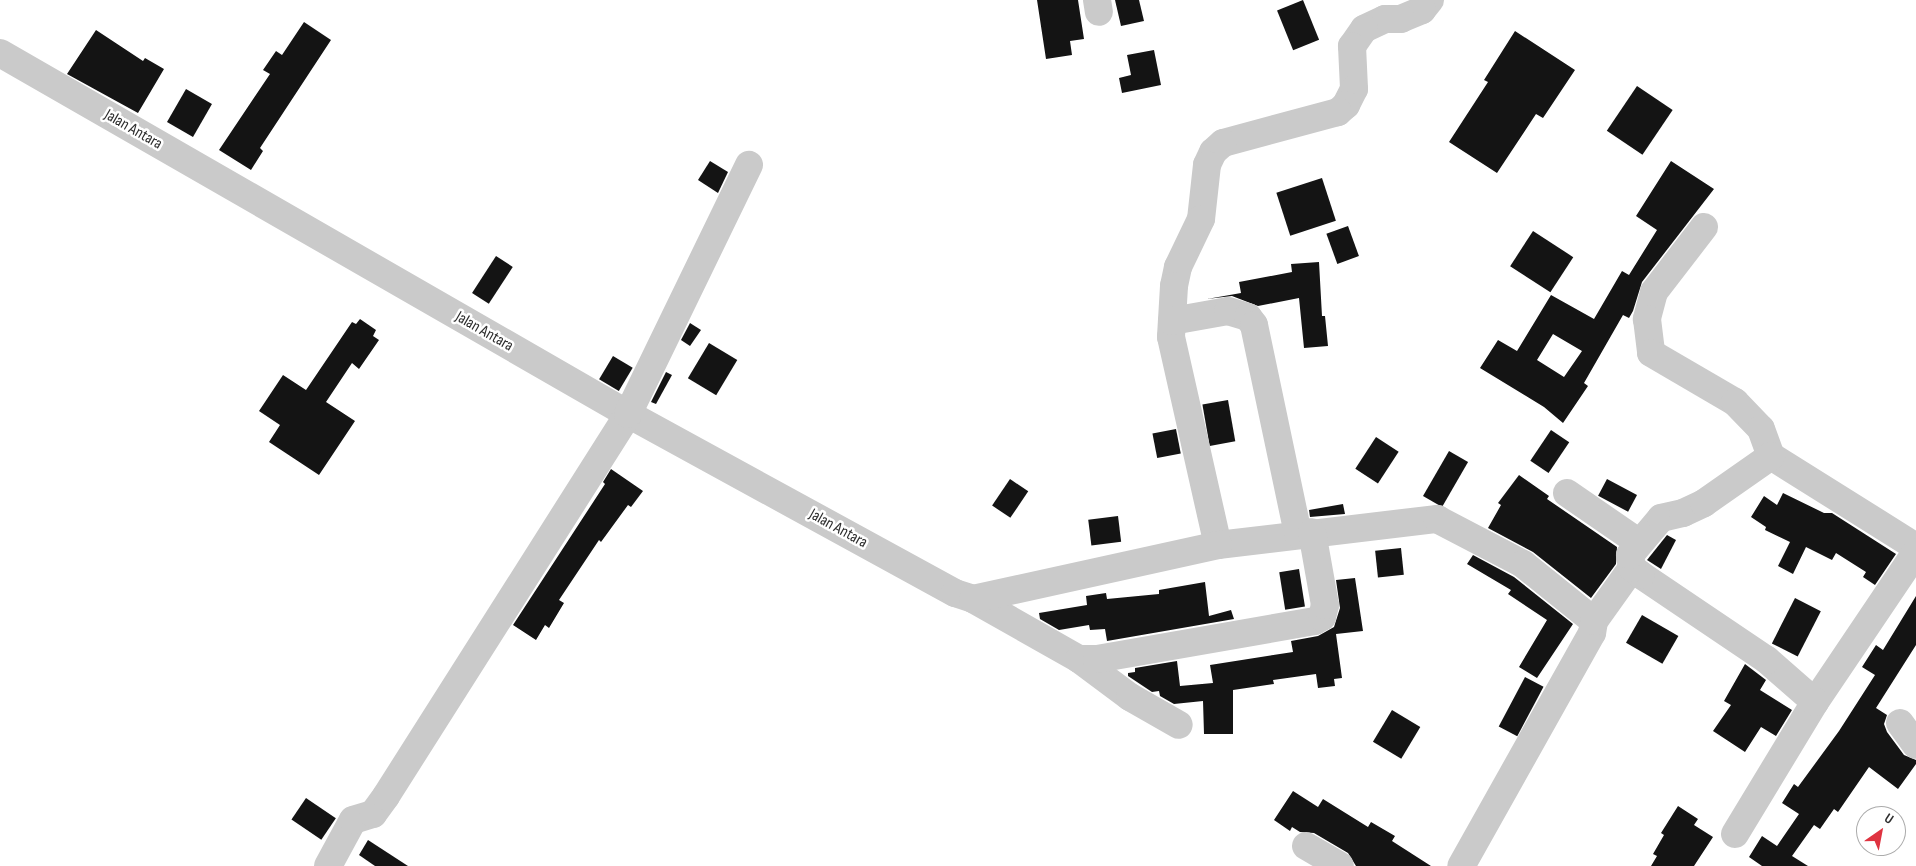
<!DOCTYPE html>
<html>
<head>
<meta charset="utf-8">
<style>
	body { margin:0 }
	#map { position:relative; width:1916px; height:866px; overflow:hidden; background:#fff; font-family:"Sofia Sans Condensed",sans-serif }
	div>[style] { position:absolute }
	.building>* { inset:0; background:#141414; transform-origin:0 0 }
	.minor>* { height:28px; margin:-14px; padding:0 14px; transform-origin:14px; border-radius:14px; background:#cacaca }
	span { translate:-50% -50%; white-space:nowrap; text-align:center; line-height:1.15; -webkit-text-stroke:5px #fff; paint-order:stroke }
	.street-label { font-size:16px; color:#2d2d2d }
	.north { position:absolute; left:1856px; top:806px; width:50px; height:50px; box-sizing:border-box; background:#fff; border:1px solid #ababab; border-radius:50%; rotate:33deg; font-size:14px; font-weight:700; line-height:20px; text-align:center; color:#2d2d2d }
	.north::after { content:''; display:block; margin:auto; width:18px; height:22px; background:#df3340; clip-path:polygon(50% 0,100% 100%,50% 72%,0 100%) }
</style>
</head>
<body>
<div id="map">
	<div class="building">
		<i style="clip-path:polygon(1037px 0,1078px 0,1084px 39px,1070px 41px,1072px 55px,1046px 59px)"></i>
		<i style="clip-path:polygon(1115px 0,1139px 0,1144px 21px,1121px 26px)"></i>
		<i style="left:1303px;top:0;width:43px;height:28px;rotate:68deg"></i>
		<i style="clip-path:polygon(304px 22px,331px 40px,260px 148px,263px 151px,251px 170px,219px 150px,270px 74px,263px 70px,276px 51px,282px 55px)"></i>
		<i style="clip-path:polygon(96px 30px,143px 61px,145px 58px,164px 69px,138px 113px,67px 74px)"></i>
		<i style="clip-path:polygon(1515px 31px,1575px 70px,1543px 118px,1536px 114px,1497px 173px,1449px 142px,1488px 82px,1484px 80px)"></i>
		<i style="clip-path:polygon(1154px 50px,1161px 85px,1122px 93px,1119px 78px,1131px 75px,1127px 55px)"></i>
		<i style="left:1637px;top:86px;width:43px;height:54px;rotate:34deg"></i>
		<i style="left:186px;top:89px;width:30px;height:38px;rotate:30deg"></i>
		<i style="clip-path:polygon(710px 161px,728px 172px,718px 193px,698px 180px)"></i>
		<i style="clip-path:polygon(evenodd,1671px 161px,1714px 189px,1642px 282px,1633px 311px,1629px 318px,1623px 315px,1584px 383px,1588px 386px,1563px 423px,1544px 407px,1480px 368px,1498px 340px,1517px 351px,1551px 295px,1594px 319px,1622px 271px,1629px 275px,1657px 230px,1636px 216px,1671px 161px,1553px 334px,1582px 351px,1564px 377px,1537px 360px,1553px 334px)"></i>
		<i style="left:1322px;top:178px;width:45px;height:48px;rotate:72deg"></i>
		<i style="left:1348px;top:226px;width:32px;height:23px;rotate:70deg"></i>
		<i style="left:1533px;top:231px;width:48px;height:42px;rotate:33deg"></i>
		<i style="left:496px;top:256px;width:20px;height:44px;rotate:33deg"></i>
		<i style="clip-path:polygon(1319px 262px,1322px 316px,1325px 316px,1328px 346px,1304px 348px,1299px 298px,1258px 306px,1232px 296px,1207px 299px,1241px 293px,1239px 282px,1292px 272px,1291px 264px)"></i>
		<i style="clip-path:polygon(360px 319px,376px 330px,373px 336px,379px 340px,359px 369px,352px 363px,326px 402px,355px 421px,319px 475px,269px 442px,280px 425px,259px 411px,283px 375px,306px 390px,352px 322px,356px 324px)"></i>
		<i style="clip-path:polygon(690px 323px,701px 330px,690px 346px,681px 340px)"></i>
		<i style="left:709px;top:343px;width:33px;height:41px;rotate:31deg"></i>
		<i style="left:613px;top:356px;width:23px;height:27px;rotate:31deg"></i>
		<i style="clip-path:polygon(666px 372px,672px 375px,656px 404px,651px 402px)"></i>
		<i style="left:1228px;top:400px;width:42px;height:26px;rotate:80deg"></i>
		<i style="left:1176px;top:429px;width:25px;height:24px;rotate:79deg"></i>
		<i style="left:1551px;top:430px;width:22px;height:37px;rotate:34deg"></i>
		<i style="left:1376px;top:437px;width:27px;height:38px;rotate:33deg"></i>
		<i style="left:1449px;top:451px;width:22px;height:52px;rotate:30deg"></i>
		<i style="clip-path:polygon(611px 469px,643px 491px,631px 507px,628px 505px,601px 542px,599px 540px,559px 600px,564px 603px,549px 628px,545px 625px,536px 640px,513px 625px,605px 484px,603px 482px)"></i>
		<i style="clip-path:polygon(1519px 475px,1549px 496px,1547px 499px,1617px 547px,1616px 564px,1591px 598px,1533px 552px,1488px 528px,1501px 505px,1498px 503px)"></i>
		<i style="left:1010px;top:479px;width:22px;height:32px;rotate:34deg"></i>
		<i style="left:1607px;top:479px;width:34px;height:19px;rotate:28deg"></i>
		<i style="clip-path:polygon(1783px 493px,1824px 513px,1832px 513px,1896px 554px,1875px 585px,1863px 577px,1866px 572px,1836px 553px,1832px 560px,1806px 547px,1793px 574px,1778px 566px,1790px 542px,1765px 530px,1766px 527px,1751px 517px,1764px 496px,1777px 505px)"></i>
		<i style="clip-path:polygon(1343px 504px,1345px 514px,1310px 517px,1309px 510px)"></i>
		<i style="left:1118px;top:516px;width:26px;height:30px;rotate:83deg"></i>
		<i style="clip-path:polygon(1667px 535px,1676px 540px,1661px 569px,1647px 560px)"></i>
		<i style="left:1401px;top:548px;width:27px;height:26px;rotate:84deg"></i>
		<i style="clip-path:polygon(1473px 555px,1514px 577px,1573px 624px,1537px 678px,1519px 667px,1547px 620px,1508px 594px,1511px 590px,1467px 564px)"></i>
		<i style="left:1299px;top:569px;width:38px;height:20px;rotate:81deg"></i>
		<i style="clip-path:polygon(1355px 578px,1363px 631px,1336px 634px,1342px 678px,1334px 679px,1335px 686px,1318px 688px,1316px 674px,1273px 680px,1274px 684px,1233px 690px,1233px 734px,1204px 734px,1203px 701px,1174px 704px,1160px 696px,1159px 691px,1152px 692px,1128px 676px,1128px 673px,1135px 672px,1135px 668px,1177px 661px,1180px 686px,1213px 683px,1210px 665px,1293px 652px,1291px 641px,1318px 636px,1334px 627px,1340px 608px,1336px 580px)"></i>
		<i style="clip-path:polygon(1205px 582px,1209px 616px,1231px 610px,1234px 619px,1107px 641px,1105px 629px,1090px 630px,1089px 625px,1059px 630px,1040px 619px,1039px 613px,1087px 605px,1086px 596px,1106px 593px,1107px 599px,1159px 594px,1159px 590px)"></i>
		<i style="clip-path:polygon(1916px 596px,1916px 645px,1876px 708px,1887px 715px,1884px 724px,1887px 732px,1904px 755px,1916px 760px,1916px 764px,1898px 789px,1869px 767px,1838px 812px,1834px 809px,1820px 829px,1814px 825px,1792px 856px,1808px 866px,1762px 866px,1749px 857px,1762px 836px,1777px 846px,1799px 814px,1782px 803px,1794px 784px,1798px 787px,1839px 731px,1875px 675px,1862px 667px,1876px 645px,1883px 650px)"></i>
		<i style="left:1795px;top:598px;width:29px;height:51px;rotate:27deg"></i>
		<i style="left:1642px;top:615px;width:42px;height:32px;rotate:30deg"></i>
		<i style="clip-path:polygon(1745px 664px,1766px 680px,1760px 690px,1792px 710px,1776px 736px,1761px 727px,1745px 752px,1713px 731px,1731px 705px,1724px 701px)"></i>
		<i style="left:1525px;top:677px;width:21px;height:56px;rotate:28deg"></i>
		<i style="left:1392px;top:710px;width:33px;height:37px;rotate:31deg"></i>
		<i style="clip-path:polygon(1293px 791px,1318px 807px,1323px 799px,1368px 827px,1371px 822px,1395px 836px,1392px 841px,1431px 866px,1356px 866px,1348px 853px,1314px 833px,1300px 832px,1292px 827px,1290px 831px,1274px 820px)"></i>
		<i style="left:306px;top:798px;width:36px;height:26px;rotate:34deg"></i>
		<i style="clip-path:polygon(1678px 806px,1698px 819px,1694px 825px,1713px 837px,1694px 866px,1651px 866px,1657px 856px,1653px 854px,1664px 835px,1661px 833px)"></i>
		<i style="clip-path:polygon(368px 840px,408px 866px,375px 866px,359px 855px)"></i>
	</div>
	<div class="minor">
		<i style="left:1097px;top:0;width:12px;rotate:81deg"></i>
		<i style="left:1430px;top:0;width:13px;rotate:129deg"></i>
		<i style="left:1422px;top:10px;width:23px;rotate:157deg"></i>
		<i style="left:1401px;top:19px;width:16px;rotate:180deg"></i>
		<i style="left:1385px;top:19px;width:23px;rotate:155deg"></i>
		<i style="left:1364px;top:29px;width:21px;rotate:125deg"></i>
		<i style="left:1352px;top:46px;width:43px;rotate:87.3deg"></i>
		<i style="left:1354px;top:89px;width:18px;rotate:117deg"></i>
		<i style="left:1346px;top:105px;width:11px;rotate:139deg"></i>
		<i style="left:1338px;top:112px;width:119px;rotate:164.9deg"></i>
		<i style="left:1223px;top:143px;width:13px;rotate:138deg"></i>
		<i style="left:1213px;top:152px;width:14px;rotate:115deg"></i>
		<i style="left:1207px;top:165px;width:54px;rotate:96.3deg"></i>
		<i style="left:1201px;top:219px;width:53px;rotate:115.6deg"></i>
		<i style="left:1178px;top:267px;width:19px;rotate:102deg"></i>
		<i style="left:1174px;top:286px;width:51px;rotate:93.4deg"></i>
		<i style="left:1171px;top:337px;width:213px;rotate:77.3deg"></i>
		<i style="left:1218px;top:545px;width:221px;rotate:-6.8deg"></i>
		<i style="left:1437px;top:519px;width:97px;rotate:27.6deg"></i>
		<i style="left:1523px;top:564px;width:91px;rotate:38.8deg"></i>
		<i style="left:1594px;top:621px;width:12px;rotate:99deg"></i>
		<i style="left:1592px;top:633px;width:267px;rotate:119.3deg"></i>
		<i style="left:0;top:53px;width:724px;rotate:29.89deg"></i>
		<i style="left:628px;top:414px;width:373px;rotate:28.7deg"></i>
		<i style="left:955px;top:593px;width:19px;rotate:18deg"></i>
		<i style="left:973px;top:599px;width:122px;rotate:29.5deg"></i>
		<i style="left:1079px;top:659px;width:64px;rotate:36.7deg"></i>
		<i style="left:1130px;top:697px;width:56px;rotate:29.7deg"></i>
		<i style="left:1704px;top:227px;width:82px;rotate:127.6deg"></i>
		<i style="left:1654px;top:292px;width:28px;rotate:105deg"></i>
		<i style="left:1647px;top:319px;width:34px;rotate:83deg"></i>
		<i style="left:1651px;top:353px;width:97px;rotate:30.3deg"></i>
		<i style="left:1735px;top:402px;width:37px;rotate:46deg"></i>
		<i style="left:1761px;top:429px;width:29px;rotate:70deg"></i>
		<i style="left:1771px;top:456px;width:171px;rotate:32.1deg"></i>
		<i style="left:1172px;top:321px;width:57px;rotate:-10.1deg"></i>
		<i style="left:1228px;top:311px;width:21px;rotate:17deg"></i>
		<i style="left:1248px;top:317px;width:10px;rotate:53deg"></i>
		<i style="left:1254px;top:325px;width:214px;rotate:78.1deg"></i>
		<i style="left:1567px;top:493px;width:86px;rotate:34.6deg"></i>
		<i style="left:973px;top:599px;width:251px;rotate:-12.4deg"></i>
		<i style="left:1594px;top:621px;width:65px;rotate:-54.4deg"></i>
		<i style="left:1079px;top:659px;width:18px"></i>
		<i style="left:1097px;top:659px;width:221px;rotate:-9.9deg"></i>
		<i style="left:1315px;top:621px;width:8px;rotate:-30deg"></i>
		<i style="left:1322px;top:617px;width:12px;rotate:-76deg"></i>
		<i style="left:1325px;top:605px;width:74px;rotate:-100.1deg"></i>
		<i style="left:1815px;top:702px;width:181px;rotate:-56deg"></i>
		<i style="left:1900px;top:723px;width:27px;rotate:54deg"></i>
		<i style="left:1735px;top:834px;width:154px;rotate:-58.8deg"></i>
		<i style="left:1815px;top:702px;width:64px;rotate:-138.8deg"></i>
		<i style="left:1767px;top:660px;width:152px;rotate:-146deg"></i>
		<i style="left:1641px;top:575px;width:11px;rotate:-142deg"></i>
		<i style="left:1632px;top:568px;width:13px;rotate:-99deg"></i>
		<i style="left:1630px;top:555px;width:48px;rotate:-50deg"></i>
		<i style="left:1661px;top:518px;width:23px;rotate:-13deg"></i>
		<i style="left:1683px;top:513px;width:23px;rotate:-25deg"></i>
		<i style="left:1704px;top:503px;width:82px;rotate:-35deg"></i>
		<i style="left:1306px;top:846px;width:39px;rotate:30deg"></i>
		<i style="left:328px;top:866px;width:52px;rotate:-61.5deg"></i>
		<i style="left:353px;top:820px;width:21px;rotate:-17deg"></i>
		<i style="left:373px;top:814px;width:22px;rotate:-54deg"></i>
		<i style="left:386px;top:796px;width:452px;rotate:-57.6deg"></i>
		<i style="left:628px;top:414px;width:277px;rotate:-64.1deg"></i>
	</div>
	<div class="street-label">
		<span style="left:133px;top:130px;rotate:30deg">Jalan Antara</span>
		<span style="left:484px;top:332px;rotate:30deg">Jalan Antara</span>
		<span style="left:838px;top:529px;rotate:29deg">Jalan Antara</span>
	</div>
	<div class="north">U</div>
</div>
</body>
</html>
